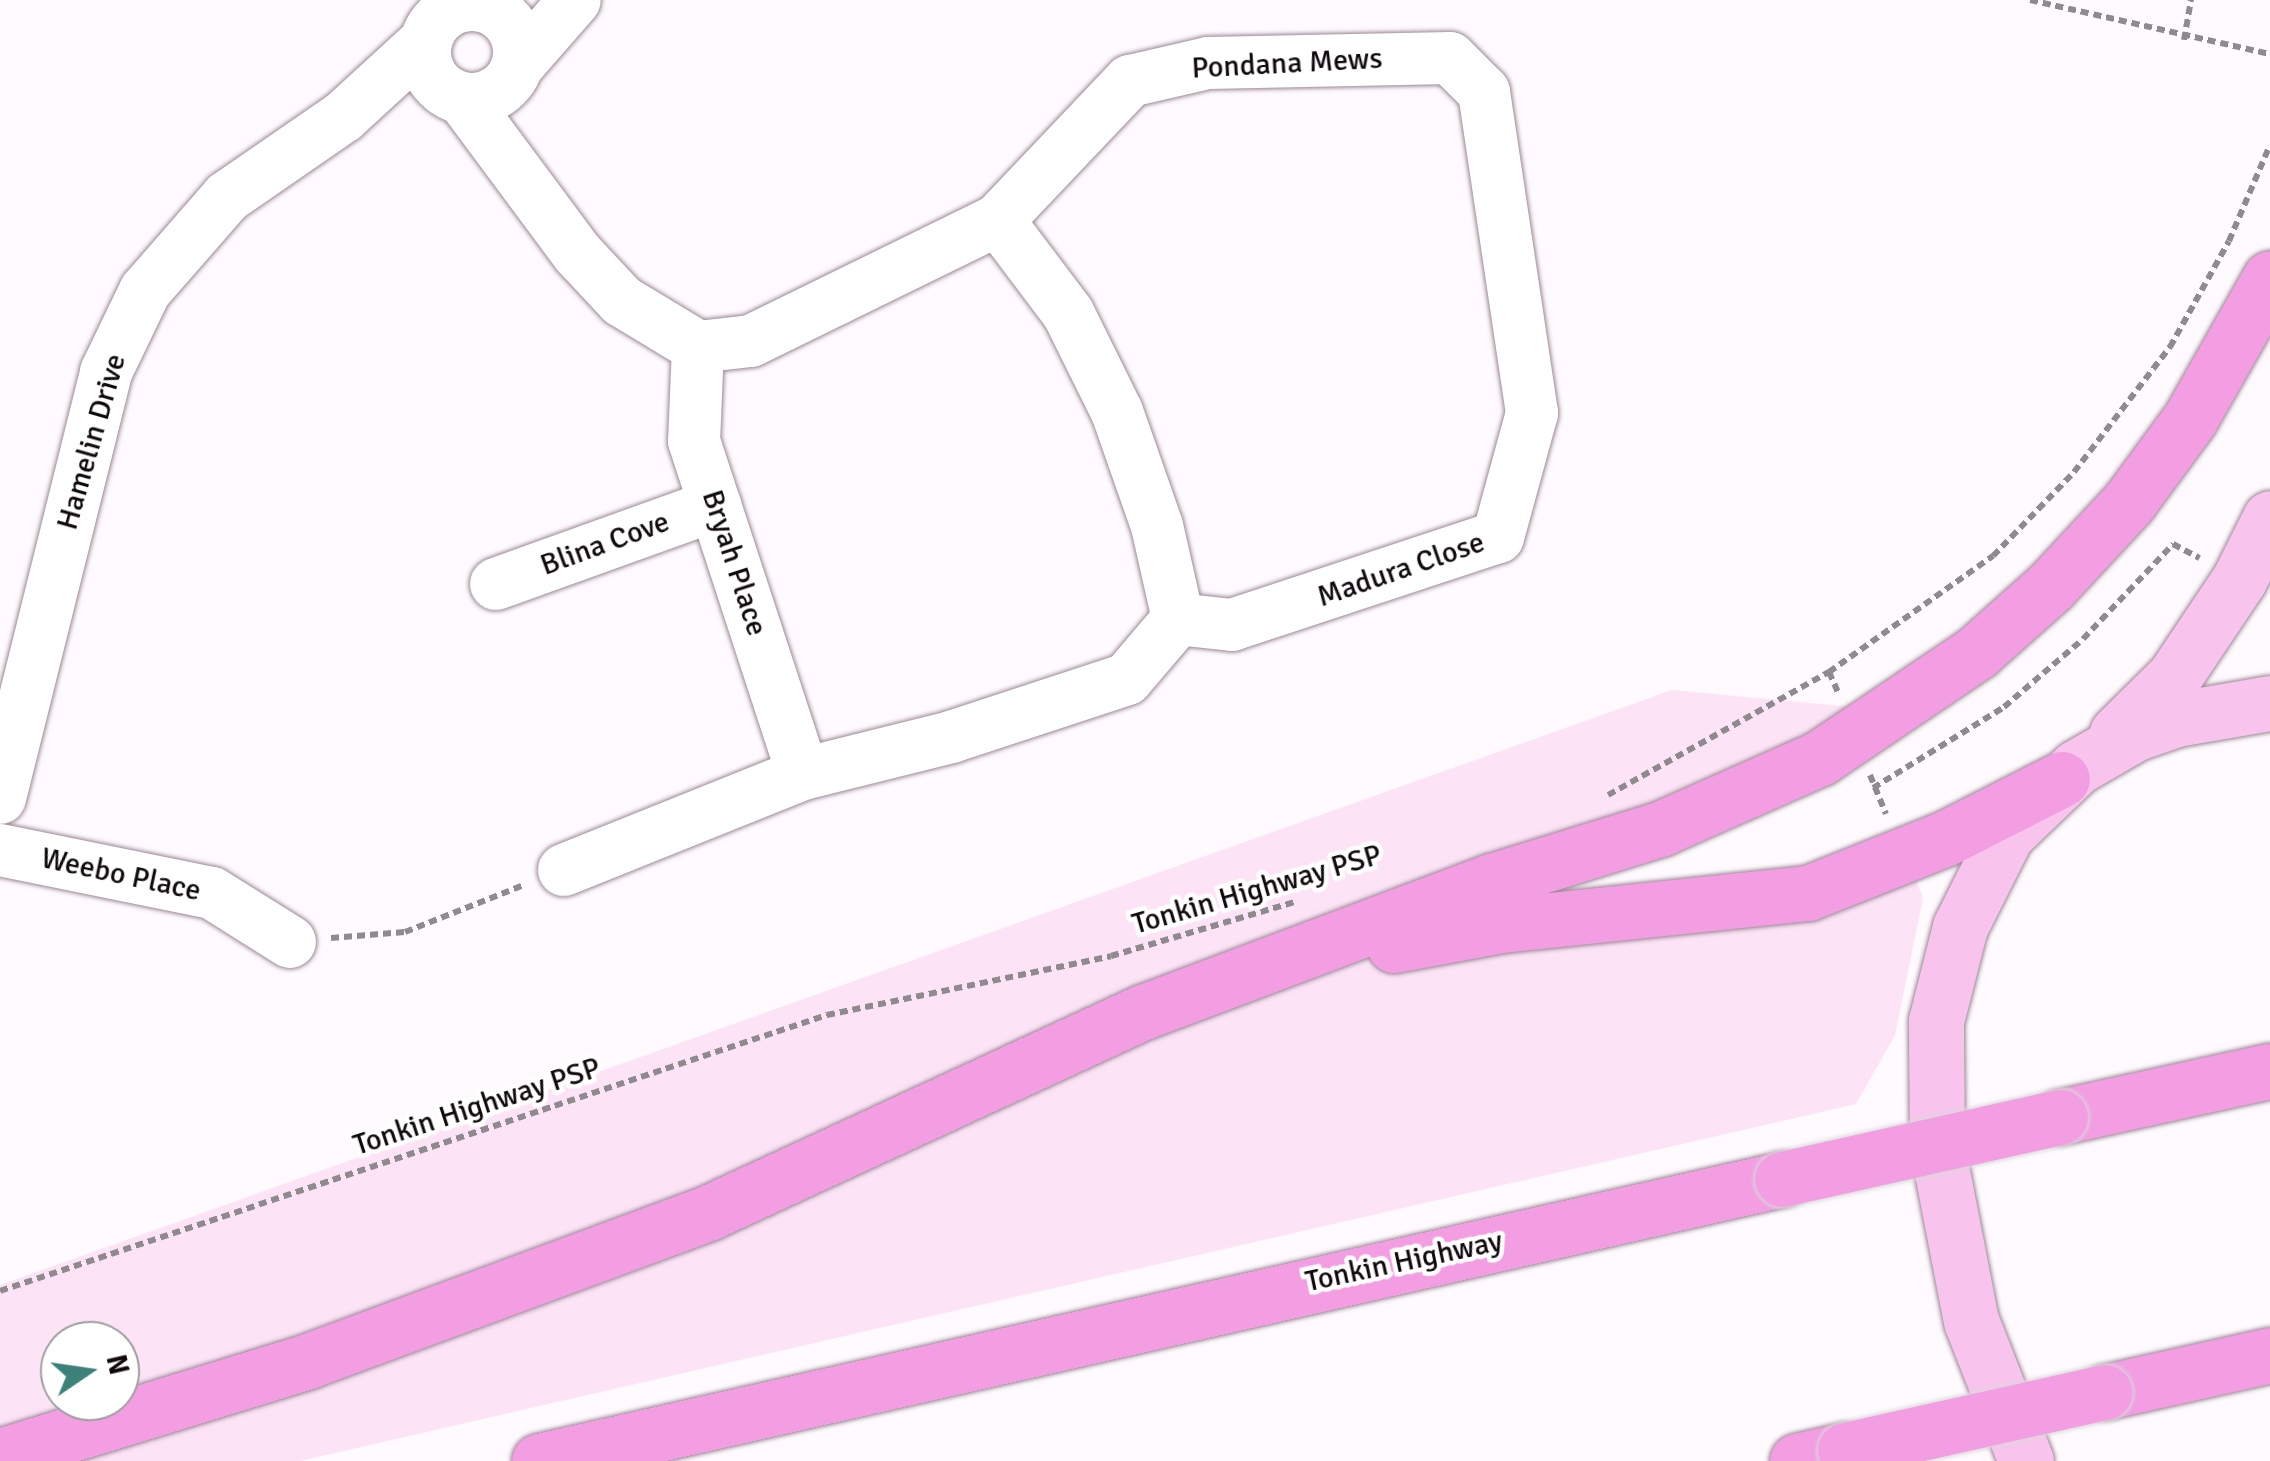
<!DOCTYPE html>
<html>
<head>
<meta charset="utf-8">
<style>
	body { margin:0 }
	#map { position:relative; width:2270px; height:1461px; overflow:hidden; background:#fefafd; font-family:Signika,sans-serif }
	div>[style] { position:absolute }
	.green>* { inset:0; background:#fce4f6 }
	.path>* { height:6px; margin-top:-3px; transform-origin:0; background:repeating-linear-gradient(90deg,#8f8a8e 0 8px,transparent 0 13px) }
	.roads { filter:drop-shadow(0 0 2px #9b8896) drop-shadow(0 0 2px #9b8896) }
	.minor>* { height:52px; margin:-26px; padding:0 26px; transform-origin:26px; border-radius:26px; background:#fff }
	.minor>.ring { margin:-26px; padding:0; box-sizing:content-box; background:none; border:52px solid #fff; border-radius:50% }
	.major>* { height:55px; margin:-27.5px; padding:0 27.5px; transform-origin:27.5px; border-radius:27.5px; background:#f8c4ee }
	.highway>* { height:55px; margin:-27.5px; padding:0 27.5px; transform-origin:27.5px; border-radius:27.5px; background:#f39de2 }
	.bridges { filter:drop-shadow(0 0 2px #d9d8d9) drop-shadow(0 0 2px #d9d8d9) }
	.highway-bridge>* { height:55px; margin:-27.5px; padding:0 27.5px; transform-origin:27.5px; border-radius:27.5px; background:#f39de2 }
	span { translate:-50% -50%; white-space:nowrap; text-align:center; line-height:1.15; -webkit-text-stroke:9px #fff; paint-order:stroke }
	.street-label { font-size:30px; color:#100a0f }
	.north { position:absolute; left:40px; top:1321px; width:100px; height:100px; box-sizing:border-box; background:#fff; border:2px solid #9f9d9f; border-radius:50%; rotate:77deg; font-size:28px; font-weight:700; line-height:40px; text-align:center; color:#100a0f }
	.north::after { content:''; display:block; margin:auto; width:35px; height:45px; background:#3d8279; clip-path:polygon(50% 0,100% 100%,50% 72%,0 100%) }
</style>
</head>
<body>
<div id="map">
	<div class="green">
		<i style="clip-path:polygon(evenodd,1672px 690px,1896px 711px,1297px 957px,1906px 855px,1923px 898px,1895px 1035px,1856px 1104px,300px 1461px,0 1461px,0 1285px,1672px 690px,60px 1341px,120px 1341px,120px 1401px,60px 1401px,60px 1341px)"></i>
	</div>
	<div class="path">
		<i style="left:2030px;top:0;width:246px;rotate:12.7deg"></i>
		<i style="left:2184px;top:40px;width:41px;rotate:-80.1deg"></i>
		<i style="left:1829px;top:672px;width:24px;rotate:66deg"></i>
		<i style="left:1870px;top:775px;width:42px;rotate:67.7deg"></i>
		<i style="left:1873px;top:788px;width:154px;rotate:-31.7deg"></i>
		<i style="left:2004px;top:707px;width:104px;rotate:-40.7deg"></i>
		<i style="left:2083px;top:639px;width:131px;rotate:-46.5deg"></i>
		<i style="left:2173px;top:544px;width:30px;rotate:28deg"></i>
		<i style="left:1608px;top:795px;width:253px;rotate:-29.1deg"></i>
		<i style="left:1829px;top:672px;width:201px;rotate:-35.3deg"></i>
		<i style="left:1993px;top:556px;width:117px;rotate:-46deg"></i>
		<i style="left:2074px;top:472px;width:158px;rotate:-52.5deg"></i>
		<i style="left:2170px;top:347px;width:121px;rotate:-60.9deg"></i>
		<i style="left:2229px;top:241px;width:104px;rotate:-66.9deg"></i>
		<i style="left:331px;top:938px;width:74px;rotate:-4.6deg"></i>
		<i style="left:405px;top:932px;width:128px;rotate:-21.6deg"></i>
		<i style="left:0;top:1291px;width:872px;rotate:-18.46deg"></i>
		<i style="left:827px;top:1015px;width:290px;rotate:-11.7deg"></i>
		<i style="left:1111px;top:956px;width:192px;rotate:-16.4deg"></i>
	</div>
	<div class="roads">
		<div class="minor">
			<i class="ring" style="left:425px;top:5px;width:42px;height:42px"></i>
			<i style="left:518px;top:65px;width:86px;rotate:-48.8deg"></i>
			<i style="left:462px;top:98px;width:194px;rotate:53.4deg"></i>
			<i style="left:578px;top:254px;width:64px;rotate:46.9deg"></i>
			<i style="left:622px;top:301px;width:89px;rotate:31.2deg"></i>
			<i style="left:698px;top:347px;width:53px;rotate:-6.5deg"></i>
			<i style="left:751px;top:341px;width:275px;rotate:-26.1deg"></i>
			<i style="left:998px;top:220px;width:192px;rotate:-46.5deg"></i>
			<i style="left:1130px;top:81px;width:80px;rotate:-13deg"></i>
			<i style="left:1208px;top:63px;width:242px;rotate:-1.2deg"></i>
			<i style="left:1450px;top:58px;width:48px;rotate:45deg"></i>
			<i style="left:1484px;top:92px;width:325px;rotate:81.5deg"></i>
			<i style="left:1532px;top:413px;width:129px;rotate:105.3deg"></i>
			<i style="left:1498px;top:537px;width:280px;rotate:161.7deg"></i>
			<i style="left:1232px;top:625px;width:54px;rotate:-173.7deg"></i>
			<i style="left:1178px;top:619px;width:95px;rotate:-102.7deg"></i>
			<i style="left:1157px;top:526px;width:121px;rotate:-109.3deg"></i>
			<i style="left:1117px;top:412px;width:110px;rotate:-116.3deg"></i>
			<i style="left:1068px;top:313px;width:116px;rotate:-127deg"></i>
			<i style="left:698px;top:347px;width:94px;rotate:92.4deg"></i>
			<i style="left:694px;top:441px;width:350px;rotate:71.9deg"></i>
			<i style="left:496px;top:584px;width:233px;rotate:-19.8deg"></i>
			<i style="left:0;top:798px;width:439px;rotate:-76deg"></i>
			<i style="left:106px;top:372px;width:90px;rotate:-64.3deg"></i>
			<i style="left:145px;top:291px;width:125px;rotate:-48.9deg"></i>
			<i style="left:227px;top:197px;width:141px;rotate:-34.6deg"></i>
			<i style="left:343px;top:117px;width:113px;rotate:-42.5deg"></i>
			<i style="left:0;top:850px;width:216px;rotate:11.5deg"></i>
			<i style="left:212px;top:893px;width:92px;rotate:32.1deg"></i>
			<i style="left:564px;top:870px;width:258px;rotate:-21.9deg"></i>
			<i style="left:803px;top:774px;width:153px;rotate:-14deg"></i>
			<i style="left:951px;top:737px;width:185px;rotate:-18.2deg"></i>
			<i style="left:1127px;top:679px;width:79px;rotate:-49.6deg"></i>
		</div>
		<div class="major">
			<i style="left:2117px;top:733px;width:80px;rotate:-44.5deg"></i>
			<i style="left:2174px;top:677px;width:117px;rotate:-56.2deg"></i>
			<i style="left:2239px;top:580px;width:69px;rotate:-63.4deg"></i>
			<i style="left:2026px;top:1461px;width:150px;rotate:-111.4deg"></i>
			<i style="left:1971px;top:1321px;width:178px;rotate:-101deg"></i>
			<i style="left:1937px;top:1146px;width:125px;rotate:-90.5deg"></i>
			<i style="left:1936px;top:1021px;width:97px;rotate:-75.7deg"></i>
			<i style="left:1960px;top:927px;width:103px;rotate:-63.4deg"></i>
			<i style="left:2006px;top:835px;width:98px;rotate:-43.8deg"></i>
			<i style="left:2077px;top:767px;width:68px;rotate:-30deg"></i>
			<i style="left:2136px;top:733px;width:43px;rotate:-18.9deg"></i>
			<i style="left:2177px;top:719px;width:94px;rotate:-9.8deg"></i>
		</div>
		<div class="highway">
			<i style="left:1394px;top:945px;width:110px;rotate:-10.5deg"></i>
			<i style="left:1502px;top:925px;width:308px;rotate:-6deg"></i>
			<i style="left:1808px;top:893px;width:149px;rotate:-21.7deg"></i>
			<i style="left:1946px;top:838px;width:130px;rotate:-27deg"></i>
			<i style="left:2060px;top:1117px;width:215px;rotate:-12.4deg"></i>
			<i style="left:2105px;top:1392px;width:169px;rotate:-12.6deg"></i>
			<i style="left:0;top:1456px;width:322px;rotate:-17.1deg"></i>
			<i style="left:308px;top:1361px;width:429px;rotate:-20.3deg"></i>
			<i style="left:710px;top:1212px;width:477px;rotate:-24.8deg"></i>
			<i style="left:1143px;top:1012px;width:373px;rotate:-20.6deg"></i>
			<i style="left:1492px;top:881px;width:176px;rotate:-17.2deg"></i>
			<i style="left:1660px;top:829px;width:175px;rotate:-23.9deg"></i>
			<i style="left:1820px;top:758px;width:189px;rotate:-34deg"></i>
			<i style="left:1977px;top:652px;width:99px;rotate:-41.7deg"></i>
			<i style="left:2051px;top:586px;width:115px;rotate:-47.1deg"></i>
			<i style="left:2129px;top:502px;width:103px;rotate:-53.7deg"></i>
			<i style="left:2190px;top:419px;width:162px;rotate:-60.4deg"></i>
			<i style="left:539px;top:1461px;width:1275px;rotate:-12.78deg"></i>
			<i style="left:1797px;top:1461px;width:49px;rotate:-12.9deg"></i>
		</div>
	</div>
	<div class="bridges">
		<div class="highway-bridge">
			<i style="left:1782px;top:1179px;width:285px;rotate:-12.6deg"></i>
			<i style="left:1845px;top:1450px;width:266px;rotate:-12.6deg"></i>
		</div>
	</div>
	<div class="street-label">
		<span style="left:1287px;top:64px;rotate:-3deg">Pondana Mews</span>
		<span style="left:92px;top:442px;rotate:-74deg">Hamelin Drive</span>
		<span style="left:605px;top:544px;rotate:-20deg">Blina Cove</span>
		<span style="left:734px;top:563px;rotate:72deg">Bryah Place</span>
		<span style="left:1401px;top:570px;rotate:-19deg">Madura Close</span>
		<span style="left:121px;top:875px;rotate:12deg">Weebo Place</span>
		<span style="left:1257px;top:890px;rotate:-16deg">Tonkin Highway PSP</span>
		<span style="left:477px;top:1107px;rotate:-18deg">Tonkin Highway PSP</span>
		<span style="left:1404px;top:1262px;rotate:-12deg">Tonkin Highway</span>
	</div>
	<div class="north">N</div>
</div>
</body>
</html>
